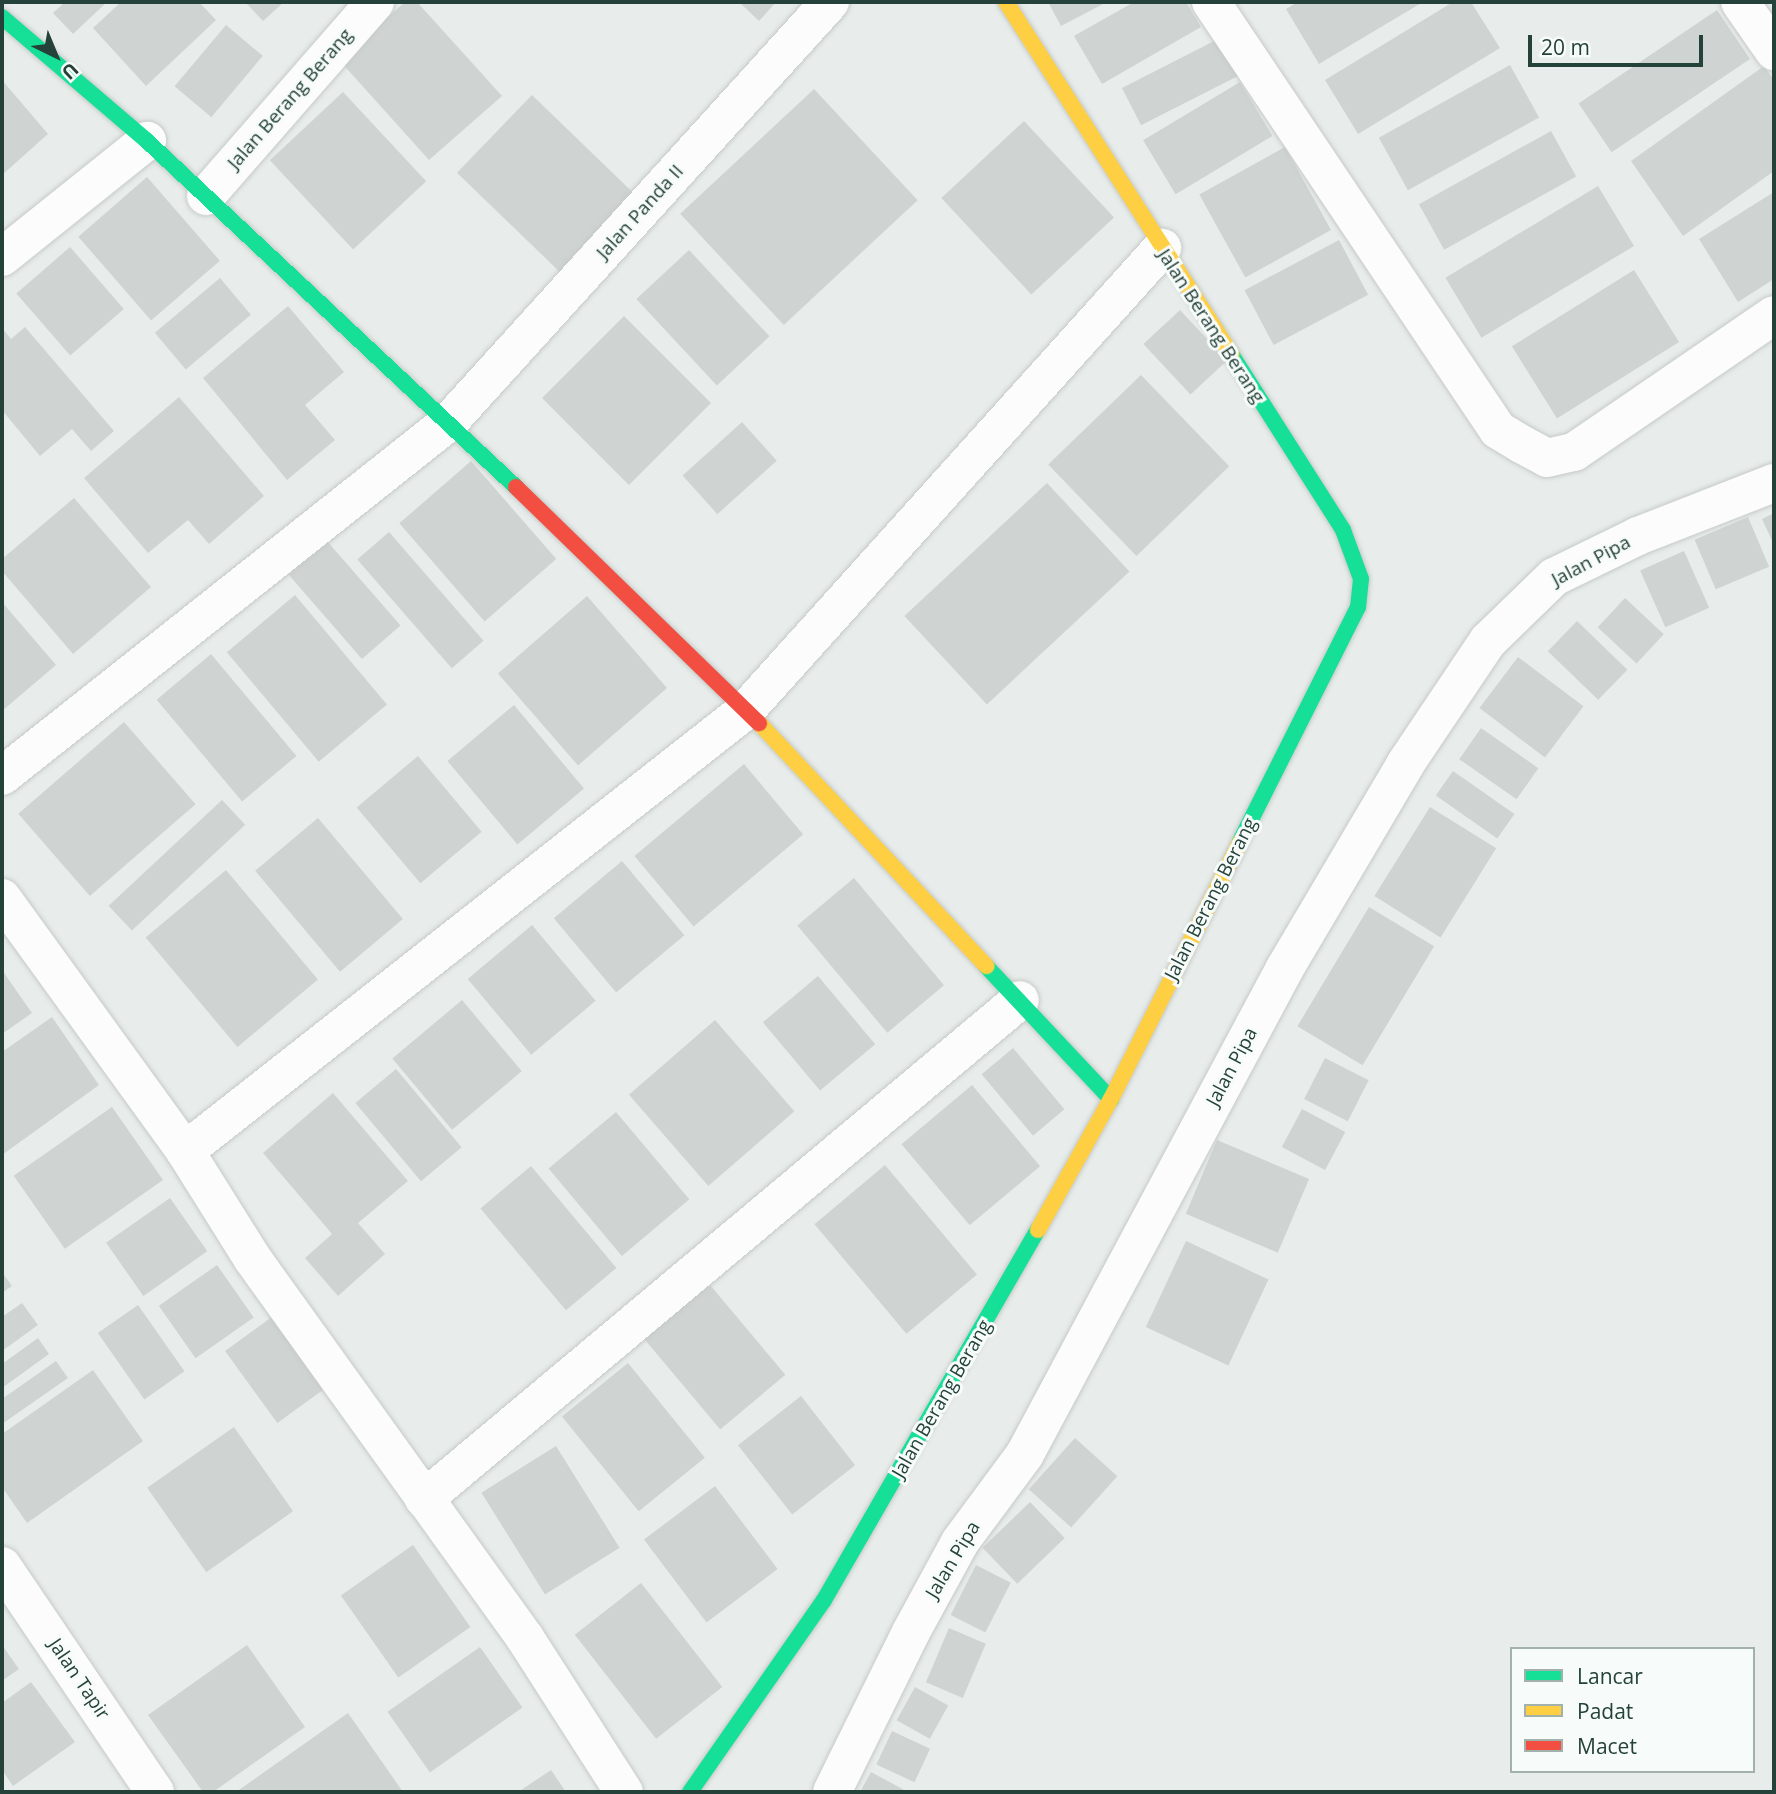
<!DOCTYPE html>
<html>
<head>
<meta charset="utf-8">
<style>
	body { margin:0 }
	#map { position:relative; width:1776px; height:1794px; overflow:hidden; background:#e8edeb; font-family:"Open Sans",sans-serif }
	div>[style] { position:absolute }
	.building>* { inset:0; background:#cfd4d2; transform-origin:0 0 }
	.roads { filter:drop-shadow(0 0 2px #c5cac8) drop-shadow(0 0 2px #c5cac8) }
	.street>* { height:38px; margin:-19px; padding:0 19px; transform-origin:19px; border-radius:19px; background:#fcfcfc }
	.fast>* { height:16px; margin:-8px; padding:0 8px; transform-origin:8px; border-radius:8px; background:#16e098 }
	.slow>* { height:16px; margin:-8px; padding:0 8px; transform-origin:8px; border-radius:8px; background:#ffcf43 }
	.jam>* { height:16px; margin:-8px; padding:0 8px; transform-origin:8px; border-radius:8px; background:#f24e42 }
	span { translate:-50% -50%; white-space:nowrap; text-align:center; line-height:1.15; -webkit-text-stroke:6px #f7fbf9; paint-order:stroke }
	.street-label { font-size:19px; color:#24423a }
	.frame { position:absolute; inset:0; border:4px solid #24423a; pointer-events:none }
	.legend { position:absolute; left:1510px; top:1647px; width:245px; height:126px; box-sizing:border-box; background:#f7fbf9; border:2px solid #a3b1ad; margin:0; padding:9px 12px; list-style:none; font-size:21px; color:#24423a }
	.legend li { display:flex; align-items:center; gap:14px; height:35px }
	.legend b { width:35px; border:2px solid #a3b1ad }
	.north { position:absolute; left:21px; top:21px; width:70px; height:70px; -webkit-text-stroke:5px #f7fbf9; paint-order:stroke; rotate:137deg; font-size:19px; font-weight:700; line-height:28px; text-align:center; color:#24423a }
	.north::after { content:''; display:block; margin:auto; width:24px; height:32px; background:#24423a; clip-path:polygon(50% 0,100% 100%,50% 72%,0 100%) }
	.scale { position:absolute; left:1528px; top:35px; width:175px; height:32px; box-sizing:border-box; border:4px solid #24423a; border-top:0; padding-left:9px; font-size:21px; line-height:24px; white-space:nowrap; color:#24423a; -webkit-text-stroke:5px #f7fbf9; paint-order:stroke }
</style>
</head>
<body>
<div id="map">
	<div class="building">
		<i style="clip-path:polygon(65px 2px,107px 2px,73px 34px,53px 13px)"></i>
		<i style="clip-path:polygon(121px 2px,199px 2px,216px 20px,146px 86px,93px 28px)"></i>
		<i style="clip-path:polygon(245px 2px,284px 2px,263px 21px)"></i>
		<i style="clip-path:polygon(405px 2px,417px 2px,502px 96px,429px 160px,339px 60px)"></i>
		<i style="clip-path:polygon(739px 2px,776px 2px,759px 21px)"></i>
		<i style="clip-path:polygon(1048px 2px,1107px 2px,1061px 26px)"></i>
		<i style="clip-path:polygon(1134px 2px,1186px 2px,1201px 27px,1102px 84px,1074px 36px)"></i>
		<i style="clip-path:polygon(1298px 2px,1423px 2px,1319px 64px,1286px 9px)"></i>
		<i style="clip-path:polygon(1453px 2px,1471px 2px,1500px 48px,1358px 134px,1325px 80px)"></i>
		<i style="left:1717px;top:10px;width:59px;height:167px;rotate:56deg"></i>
		<i style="left:226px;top:25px;width:48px;height:80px;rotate:40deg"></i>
		<i style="left:1220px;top:38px;width:42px;height:110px;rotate:63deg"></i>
		<i style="left:1510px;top:65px;width:60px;height:150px;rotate:61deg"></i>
		<i style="clip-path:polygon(1764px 66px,1774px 80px,1774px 171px,1683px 236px,1631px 161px)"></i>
		<i style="clip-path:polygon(2px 80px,48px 134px,2px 175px)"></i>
		<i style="left:1240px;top:82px;width:63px;height:113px;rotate:59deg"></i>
		<i style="left:814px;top:89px;width:152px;height:183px;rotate:47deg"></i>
		<i style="left:343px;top:92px;width:122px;height:100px;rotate:47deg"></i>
		<i style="left:532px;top:95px;width:145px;height:108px;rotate:44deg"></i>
		<i style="left:1024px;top:121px;width:132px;height:113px;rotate:47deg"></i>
		<i style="left:1551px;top:131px;width:52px;height:151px;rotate:61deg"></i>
		<i style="left:1285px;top:147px;width:95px;height:98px;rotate:61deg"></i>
		<i style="left:147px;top:177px;width:111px;height:91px;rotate:49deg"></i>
		<i style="left:1598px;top:186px;width:70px;height:178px;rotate:59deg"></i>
		<i style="clip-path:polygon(1774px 192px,1774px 279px,1738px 302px,1699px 239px)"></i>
		<i style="left:1339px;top:240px;width:62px;height:107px;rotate:62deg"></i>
		<i style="left:70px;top:247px;width:82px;height:71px;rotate:49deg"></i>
		<i style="left:689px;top:250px;width:118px;height:72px;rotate:47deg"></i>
		<i style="left:1634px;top:270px;width:85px;height:144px;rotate:58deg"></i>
		<i style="left:220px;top:278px;width:48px;height:85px;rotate:50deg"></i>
		<i style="clip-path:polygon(288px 306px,344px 372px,305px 405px,335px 440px,287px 480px,203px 378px)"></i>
		<i style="left:1180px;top:310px;width:69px;height:50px;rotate:47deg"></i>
		<i style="left:624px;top:316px;width:123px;height:116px;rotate:45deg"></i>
		<i style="clip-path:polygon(25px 327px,114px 431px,91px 451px,72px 429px,40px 456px,2px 410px,2px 328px,11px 339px)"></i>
		<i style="left:1141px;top:375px;width:127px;height:129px;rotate:46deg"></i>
		<i style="clip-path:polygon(179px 397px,264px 496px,209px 544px,188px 520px,148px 553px,84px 478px)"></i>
		<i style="left:742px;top:422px;width:52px;height:80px;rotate:48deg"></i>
		<i style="left:471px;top:461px;width:130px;height:95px;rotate:49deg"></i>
		<i style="left:1047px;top:483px;width:121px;height:195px;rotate:47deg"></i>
		<i style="clip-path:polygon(74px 498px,151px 587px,73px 654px,2px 571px,2px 559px)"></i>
		<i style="clip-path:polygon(1774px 513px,1774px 545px,1762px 519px)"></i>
		<i style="left:1748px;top:517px;width:54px;height:58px;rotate:67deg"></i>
		<i style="left:389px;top:532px;width:144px;height:42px;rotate:49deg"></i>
		<i style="left:327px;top:541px;width:112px;height:51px;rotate:49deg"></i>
		<i style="left:1684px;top:551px;width:62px;height:48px;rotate:66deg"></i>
		<i style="left:295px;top:595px;width:143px;height:89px;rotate:50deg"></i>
		<i style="left:587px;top:596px;width:122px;height:118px;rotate:49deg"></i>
		<i style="left:1625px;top:598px;width:53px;height:40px;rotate:43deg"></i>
		<i style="clip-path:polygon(2px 602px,56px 665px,2px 711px)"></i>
		<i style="left:1577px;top:621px;width:70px;height:42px;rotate:44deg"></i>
		<i style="left:211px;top:654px;width:133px;height:71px;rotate:50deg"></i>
		<i style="left:1518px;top:657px;width:82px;height:64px;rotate:37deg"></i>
		<i style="left:514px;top:705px;width:109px;height:87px;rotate:50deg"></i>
		<i style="left:124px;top:722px;width:109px;height:140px;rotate:49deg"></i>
		<i style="left:1481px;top:728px;width:70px;height:38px;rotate:35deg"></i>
		<i style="left:418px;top:756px;width:99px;height:80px;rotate:50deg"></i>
		<i style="left:744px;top:764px;width:92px;height:143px;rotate:50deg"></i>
		<i style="left:1453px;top:771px;width:75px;height:30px;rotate:35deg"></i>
		<i style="left:222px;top:800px;width:34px;height:155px;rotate:47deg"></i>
		<i style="left:1430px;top:807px;width:78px;height:105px;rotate:32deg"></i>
		<i style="left:318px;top:818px;width:132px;height:82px;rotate:50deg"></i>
		<i style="left:622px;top:861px;width:97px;height:89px;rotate:50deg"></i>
		<i style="left:226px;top:870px;width:143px;height:105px;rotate:50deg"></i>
		<i style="left:854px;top:878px;width:140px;height:74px;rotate:50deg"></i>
		<i style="left:1369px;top:907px;width:76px;height:139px;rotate:31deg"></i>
		<i style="left:532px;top:925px;width:99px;height:84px;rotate:50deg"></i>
		<i style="clip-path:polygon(2px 970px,32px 1013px,2px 1034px)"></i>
		<i style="left:818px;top:976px;width:89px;height:72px;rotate:50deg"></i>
		<i style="left:462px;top:1000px;width:93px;height:91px;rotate:50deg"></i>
		<i style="clip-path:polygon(52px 1017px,99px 1085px,2px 1155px,2px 1052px)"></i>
		<i style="left:715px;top:1020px;width:121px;height:114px;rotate:49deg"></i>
		<i style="left:1013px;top:1048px;width:80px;height:41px;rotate:50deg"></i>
		<i style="left:1325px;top:1058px;width:49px;height:46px;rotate:27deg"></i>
		<i style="left:396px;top:1069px;width:102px;height:53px;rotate:50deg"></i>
		<i style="left:972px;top:1085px;width:106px;height:92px;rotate:50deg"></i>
		<i style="clip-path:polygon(333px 1093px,408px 1181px,358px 1223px,385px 1254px,338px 1296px,305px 1258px,332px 1234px,263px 1153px)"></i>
		<i style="left:112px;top:1107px;width:89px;height:120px;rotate:55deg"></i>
		<i style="left:1302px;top:1109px;width:49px;height:43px;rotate:28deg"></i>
		<i style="left:616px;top:1112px;width:114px;height:88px;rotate:50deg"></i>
		<i style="left:1217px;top:1140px;width:100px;height:80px;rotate:23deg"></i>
		<i style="left:885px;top:1165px;width:143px;height:92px;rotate:50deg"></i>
		<i style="left:531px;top:1166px;width:133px;height:66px;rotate:50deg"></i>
		<i style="left:170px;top:1198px;width:65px;height:78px;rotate:55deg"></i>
		<i style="left:1186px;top:1241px;width:91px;height:95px;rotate:25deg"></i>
		<i style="left:217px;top:1265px;width:64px;height:71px;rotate:55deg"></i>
		<i style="clip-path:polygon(2px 1272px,12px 1286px,2px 1293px)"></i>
		<i style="left:705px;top:1279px;width:125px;height:85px;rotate:50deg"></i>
		<i style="clip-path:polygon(22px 1303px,38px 1325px,2px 1351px,2px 1317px)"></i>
		<i style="left:138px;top:1305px;width:81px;height:49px;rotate:55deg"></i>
		<i style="left:276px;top:1314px;width:89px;height:63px;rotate:54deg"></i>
		<i style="clip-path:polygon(38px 1338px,49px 1354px,2px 1388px,2px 1364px)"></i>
		<i style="clip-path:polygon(56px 1361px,68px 1378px,2px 1424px,2px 1399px)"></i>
		<i style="left:628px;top:1363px;width:122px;height:85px;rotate:51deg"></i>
		<i style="clip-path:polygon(93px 1370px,143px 1441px,27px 1523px,2px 1487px,2px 1434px)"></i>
		<i style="left:801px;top:1396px;width:88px;height:80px;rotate:52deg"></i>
		<i style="left:234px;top:1427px;width:103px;height:106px;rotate:55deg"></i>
		<i style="left:1075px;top:1438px;width:57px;height:69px;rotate:42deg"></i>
		<i style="left:556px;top:1446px;width:120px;height:88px;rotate:58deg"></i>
		<i style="left:715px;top:1486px;width:104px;height:89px;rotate:53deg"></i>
		<i style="left:1030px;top:1502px;width:50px;height:66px;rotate:46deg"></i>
		<i style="left:413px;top:1545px;width:100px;height:88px;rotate:55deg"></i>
		<i style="left:976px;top:1565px;width:39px;height:56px;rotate:27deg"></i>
		<i style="left:641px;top:1583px;width:132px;height:84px;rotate:52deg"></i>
		<i style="left:949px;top:1628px;width:40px;height:59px;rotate:23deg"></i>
		<i style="clip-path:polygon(2px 1645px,19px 1669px,2px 1681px)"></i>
		<i style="clip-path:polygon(247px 1645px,305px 1727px,213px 1792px,203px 1792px,148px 1715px)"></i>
		<i style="left:480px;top:1647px;width:74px;height:113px;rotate:55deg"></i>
		<i style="clip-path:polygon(31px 1682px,75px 1742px,13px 1786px,2px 1770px,2px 1703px)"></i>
		<i style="left:915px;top:1687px;width:38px;height:38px;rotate:29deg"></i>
		<i style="clip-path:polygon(348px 1713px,403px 1792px,236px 1792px)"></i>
		<i style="left:892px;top:1731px;width:42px;height:37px;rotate:25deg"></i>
		<i style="clip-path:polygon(551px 1770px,566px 1792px,518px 1792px)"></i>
		<i style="clip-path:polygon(871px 1772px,908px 1792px,860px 1792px)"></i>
	</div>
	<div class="roads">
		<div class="street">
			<i style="left:1211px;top:2px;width:515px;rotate:56.16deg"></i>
			<i style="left:1498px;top:430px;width:29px;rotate:31deg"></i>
			<i style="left:1523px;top:445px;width:27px;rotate:28deg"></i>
			<i style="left:1547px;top:458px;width:28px;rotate:-13deg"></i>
			<i style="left:1574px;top:452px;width:242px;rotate:-34.4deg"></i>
			<i style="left:1740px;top:2px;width:60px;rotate:55.2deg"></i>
			<i style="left:206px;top:196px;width:257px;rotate:-48.9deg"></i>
			<i style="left:2px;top:257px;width:186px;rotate:-38.7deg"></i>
			<i style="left:2px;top:776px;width:570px;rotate:-38.38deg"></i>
			<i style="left:449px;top:422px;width:567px;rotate:-47.79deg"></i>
			<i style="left:2px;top:898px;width:312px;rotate:54.1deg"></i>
			<i style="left:185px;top:1151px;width:126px;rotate:57.9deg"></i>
			<i style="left:252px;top:1258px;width:468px;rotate:54.3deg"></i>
			<i style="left:525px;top:1638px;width:183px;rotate:57.3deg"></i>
			<i style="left:185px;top:1151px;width:714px;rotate:-38.17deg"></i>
			<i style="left:746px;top:710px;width:622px;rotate:-48deg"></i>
			<i style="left:424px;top:1499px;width:777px;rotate:-39.94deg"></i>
			<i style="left:2px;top:1566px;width:273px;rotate:55.9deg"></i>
			<i style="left:832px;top:1792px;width:178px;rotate:-63.7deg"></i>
			<i style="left:911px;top:1632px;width:102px;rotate:-61.4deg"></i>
			<i style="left:960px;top:1542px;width:109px;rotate:-53.5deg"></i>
			<i style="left:1025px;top:1454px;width:551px;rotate:-61.85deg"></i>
			<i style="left:1285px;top:968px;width:238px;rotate:-59.4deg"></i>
			<i style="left:1406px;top:763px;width:147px;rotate:-56.1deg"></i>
			<i style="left:1488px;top:641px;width:92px;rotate:-44.1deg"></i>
			<i style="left:1554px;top:577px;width:93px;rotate:-26deg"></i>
			<i style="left:1638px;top:536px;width:146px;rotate:-21.3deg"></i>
		</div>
		<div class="fast">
			<i style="left:2px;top:17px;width:191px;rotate:40.5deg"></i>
			<i style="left:147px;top:141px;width:506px;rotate:43.16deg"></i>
			<i style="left:1231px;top:354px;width:209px;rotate:57.5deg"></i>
			<i style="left:1343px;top:530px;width:52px;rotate:69.8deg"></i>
			<i style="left:1361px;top:579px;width:28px;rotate:96deg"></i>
			<i style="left:1358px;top:607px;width:263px;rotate:116.7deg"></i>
			<i style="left:986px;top:966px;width:183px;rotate:46.8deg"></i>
			<i style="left:690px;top:1792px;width:234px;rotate:-55.1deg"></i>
			<i style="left:824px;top:1600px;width:427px;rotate:-60deg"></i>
		</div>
		<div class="slow">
			<i style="left:1006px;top:2px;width:418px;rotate:57.4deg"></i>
			<i style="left:759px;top:723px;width:333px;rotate:46.9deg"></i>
			<i style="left:1038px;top:1230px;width:150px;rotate:-60.9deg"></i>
			<i style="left:1111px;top:1099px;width:288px;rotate:-63.3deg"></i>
		</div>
		<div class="jam">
			<i style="left:516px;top:487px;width:339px;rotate:44.2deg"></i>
		</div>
	</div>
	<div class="street-label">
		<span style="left:290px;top:99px;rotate:-49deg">Jalan Berang Berang</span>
		<span style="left:640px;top:212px;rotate:-48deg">Jalan Panda II</span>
		<span style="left:1211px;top:326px;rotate:57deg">Jalan Berang Berang</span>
		<span style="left:1591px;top:561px;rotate:-28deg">Jalan Pipa</span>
		<span style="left:1211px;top:899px;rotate:-63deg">Jalan Berang Berang</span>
		<span style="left:1232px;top:1067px;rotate:-62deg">Jalan Pipa</span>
		<span style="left:942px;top:1399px;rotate:-60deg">Jalan Berang Berang</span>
		<span style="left:953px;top:1560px;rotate:-59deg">Jalan Pipa</span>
		<span style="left:79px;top:1679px;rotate:56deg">Jalan Tapir</span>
	</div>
	<div class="frame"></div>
	<ul class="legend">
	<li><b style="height:9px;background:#16e098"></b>Lancar</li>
	<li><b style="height:9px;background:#ffcf43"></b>Padat</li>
	<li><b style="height:9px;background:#f24e42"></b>Macet</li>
	</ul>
	<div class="north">U</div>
	<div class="scale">20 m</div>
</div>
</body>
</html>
